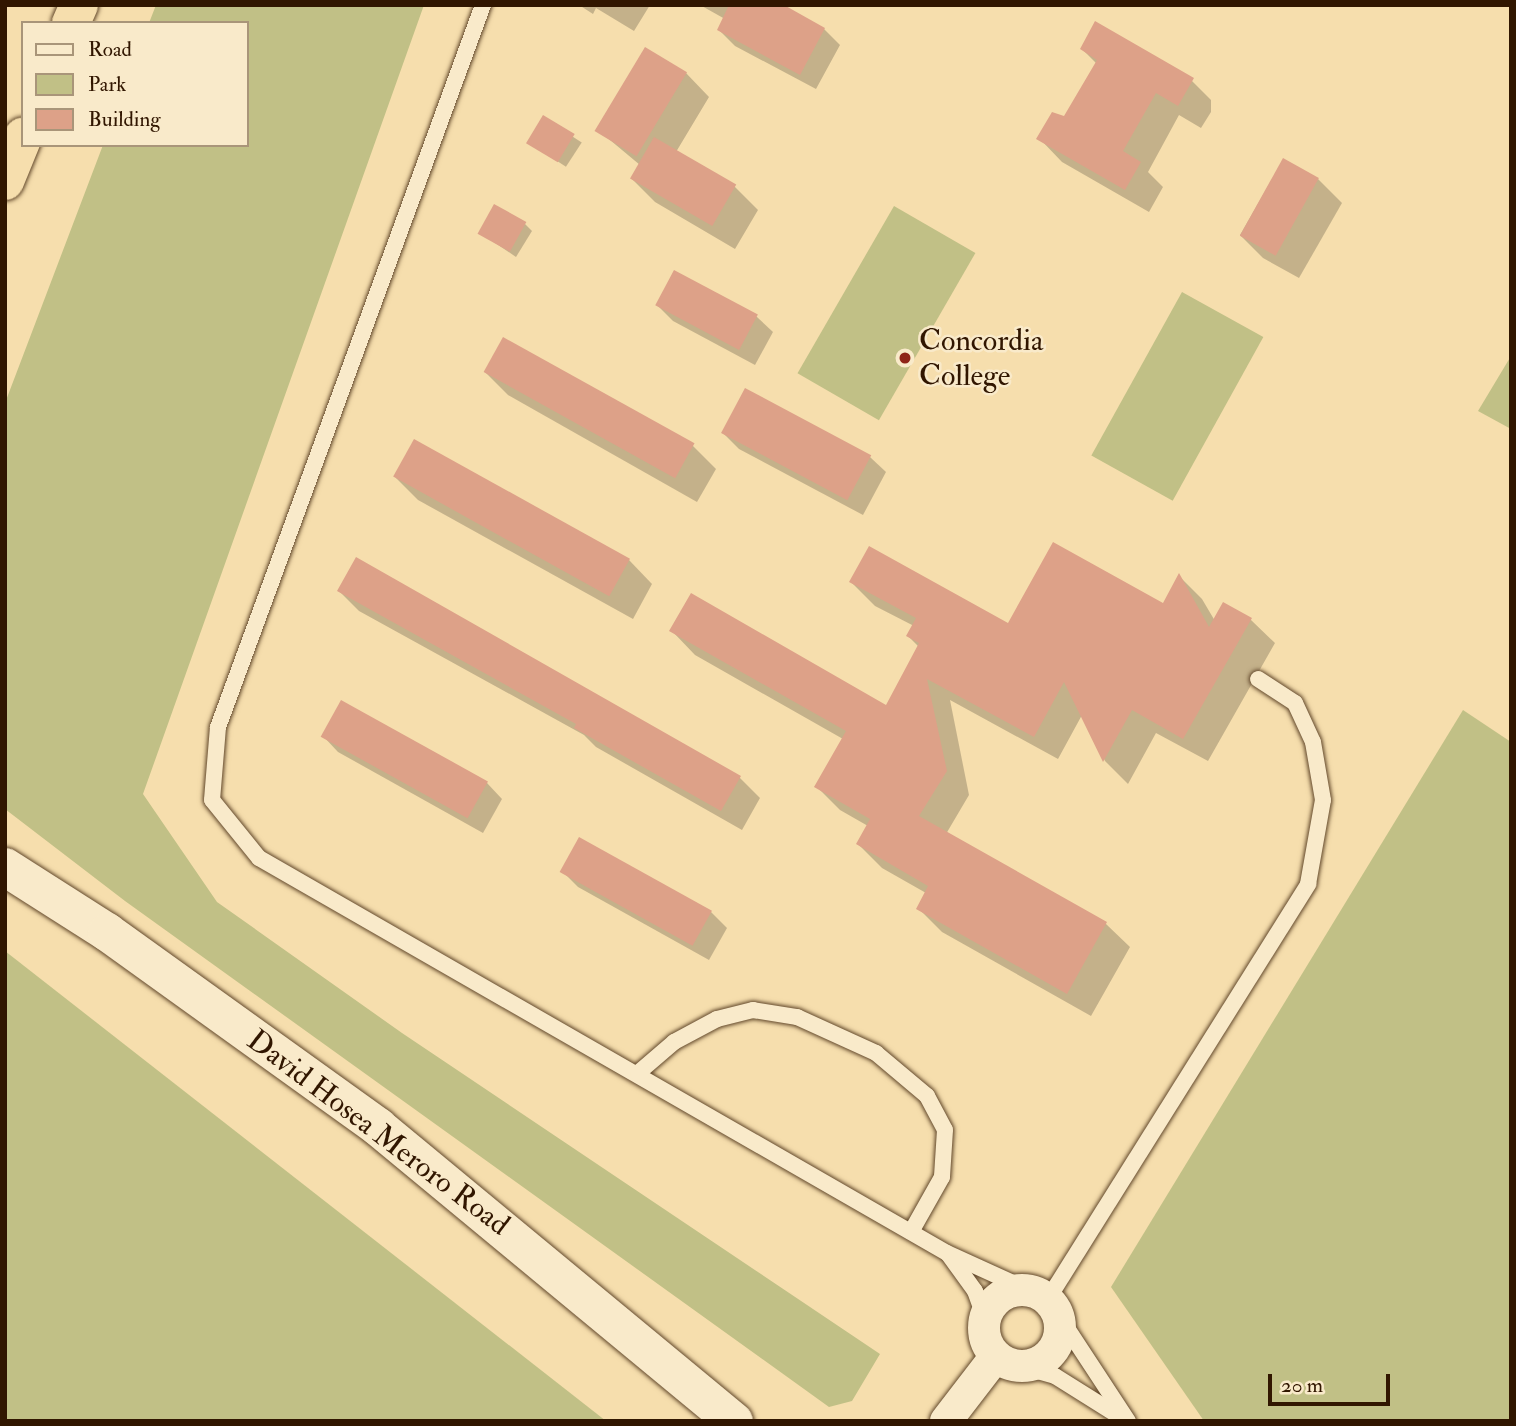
<!DOCTYPE html>
<html>
<head>
<meta charset="utf-8">
<style>
	body { margin:0 }
	#map { position:relative; width:1516px; height:1426px; overflow:hidden; background:#f6dead; font-family:"IM FELL Double Pica",serif }
	div>[style] { position:absolute }
	.green>* { inset:0; background:#c1c086; transform-origin:0 0 }
	.shadow>* { inset:0; background:#0003; transform-origin:0 0 }
	.building>* { inset:0; background:#dda188; transform-origin:0 0 }
	.roads { filter:drop-shadow(0 0 2px #62482b) drop-shadow(0 0 2px #62482b) }
	.service>* { height:16px; margin:-8px; padding:0 8px; transform-origin:8px; border-radius:8px; background:#f9eaca }
	.minor>* { height:32px; margin:-16px; padding:0 16px; transform-origin:16px; border-radius:16px; background:#f9eaca }
	.minor>.ring { margin:-16px; padding:0; box-sizing:content-box; background:none; border:32px solid #f9eaca; border-radius:50% }
	.secondary>* { height:38px; margin:-19px; padding:0 19px; transform-origin:19px; border-radius:19px; background:#f9eaca }
	.trunk>* { height:38px; margin:-19px; padding:0 19px; transform-origin:19px; border-radius:19px; background:#f6dead }
	.dots>* { width:19px; height:19px; translate:-50% -50%; box-sizing:border-box; border:4px solid #f9eaca; border-radius:50% }
	span { translate:-50% -50%; white-space:nowrap; text-align:center; line-height:1.15; -webkit-text-stroke:5px #f9eaca; paint-order:stroke }
	.poi-label { font-size:30px; color:#311600 }
	.left { translate:0 -50%; text-align:left }
	.street-label { font-size:30px; color:#311600 }
	.frame { position:absolute; inset:0; border:7px solid #311600; pointer-events:none }
	.legend { position:absolute; left:21px; top:21px; width:228px; height:126px; box-sizing:border-box; background:#f9eaca; border:2px solid #a99579; margin:0; padding:9px 12px; list-style:none; font-size:21px; color:#311600 }
	.legend li { display:flex; align-items:center; gap:14px; height:35px }
	.legend b { width:35px; border:2px solid #a99579 }
	.scale { position:absolute; left:1268px; top:1374px; width:122px; height:32px; box-sizing:border-box; border:4px solid #311600; border-top:0; padding-left:9px; font-size:21px; line-height:24px; white-space:nowrap; color:#311600; -webkit-text-stroke:5px #f9eaca; paint-order:stroke }
</style>
</head>
<body>
<div id="map">
	<div class="green">
		<i style="clip-path:polygon(156px 5px,424px 5px,143px 794px,217px 902px,402px 1033px,880px 1354px,852px 1401px,829px 1407px,125px 901px,5px 809px,5px 403px,103px 145px,247px 145px,247px 23px,149px 23px)"></i>
		<i style="left:894px;top:206px;width:94px;height:193px;rotate:30deg"></i>
		<i style="left:1182px;top:292px;width:93px;height:187px;rotate:29deg"></i>
		<i style="clip-path:polygon(1511px 356px,1511px 429px,1478px 411px)"></i>
		<i style="clip-path:polygon(1463px 710px,1511px 742px,1511px 1421px,1204px 1421px,1111px 1287px)"></i>
		<i style="clip-path:polygon(5px 951px,606px 1421px,5px 1421px)"></i>
	</div>
	<div class="shadow">
		<i style="clip-path:polygon(579px 5px,650px 5px,634px 31px,596px 8px,593px 14px)"></i>
		<i style="clip-path:polygon(700px 5px,780px 5px,824px 29px,840px 45px,816px 89px,735px 46px,719px 30px,725px 19px)"></i>
		<i style="clip-path:polygon(1082px 49px,1187px 76px,1211px 100px,1211px 112px,1201px 128px,1179px 115px,1148px 172px,1163px 187px,1149px 212px,1062px 162px,1039px 138px,1065px 118px,1097px 64px)"></i>
		<i style="clip-path:polygon(686px 73px,709px 97px,676px 152px,735px 187px,758px 210px,735px 249px,655px 202px,632px 179px,640px 165px,598px 130px)"></i>
		<i style="left:544px;top:118px;width:45px;height:29px;rotate:33deg"></i>
		<i style="clip-path:polygon(1283px 160px,1318px 179px,1342px 203px,1299px 278px,1263px 258px,1240px 235px)"></i>
		<i style="clip-path:polygon(525px 224px,532px 231px,516px 257px,479px 232px)"></i>
		<i style="clip-path:polygon(674px 273px,757px 317px,773px 332px,755px 365px,673px 321px,657px 305px)"></i>
		<i style="clip-path:polygon(485px 372px,692px 445px,716px 469px,697px 502px,508px 395px)"></i>
		<i style="clip-path:polygon(723px 433px,870px 457px,886px 472px,863px 515px,739px 449px)"></i>
		<i style="clip-path:polygon(395px 477px,629px 560px,652px 584px,633px 619px,418px 500px)"></i>
		<i style="clip-path:polygon(1179px 576px,1202px 599px,1215px 621px,1224px 605px,1251px 620px,1275px 643px,1208px 761px,1156px 733px,1128px 784px,1105px 761px,1082px 715px,1058px 759px,950px 700px,969px 795px,946px 834px,1106px 924px,1130px 947px,1091px 1016px,942px 932px,918px 908px,926px 893px,882px 868px,858px 844px,868px 826px,840px 810px,816px 786px,843px 739px,695px 655px,672px 631px,887px 707px,919px 647px,908px 636px,914px 626px,875px 606px,851px 582px,1009px 625px,1163px 605px)"></i>
		<i style="clip-path:polygon(339px 591px,740px 778px,760px 798px,742px 830px,596px 747px,584px 735px,359px 611px)"></i>
		<i style="clip-path:polygon(323px 736px,487px 783px,502px 799px,483px 833px,338px 752px)"></i>
		<i style="clip-path:polygon(562px 871px,711px 912px,727px 928px,709px 960px,578px 887px)"></i>
	</div>
	<div class="building">
		<i style="clip-path:polygon(729px 5px,784px 5px,825px 28px,800px 75px,717px 30px)"></i>
		<i style="clip-path:polygon(1095px 21px,1194px 78px,1178px 106px,1156px 93px,1123px 151px,1141px 162px,1125px 190px,1036px 139px,1052px 112px,1064px 116px,1097px 60px,1080px 49px)"></i>
		<i style="left:645px;top:47px;width:49px;height:98px;rotate:31deg"></i>
		<i style="left:543px;top:115px;width:37px;height:33px;rotate:31deg"></i>
		<i style="left:654px;top:137px;width:95px;height:48px;rotate:30deg"></i>
		<i style="left:1283px;top:158px;width:41px;height:89px;rotate:29deg"></i>
		<i style="left:494px;top:204px;width:37px;height:34px;rotate:29deg"></i>
		<i style="left:674px;top:270px;width:95px;height:40px;rotate:28deg"></i>
		<i style="left:503px;top:337px;width:219px;height:40px;rotate:29deg"></i>
		<i style="left:745px;top:388px;width:143px;height:51px;rotate:28deg"></i>
		<i style="left:414px;top:439px;width:247px;height:43px;rotate:29deg"></i>
		<i style="clip-path:polygon(1053px 542px,1163px 603px,1179px 573px,1209px 627px,1223px 602px,1252px 618px,1183px 739px,1132px 710px,1103px 762px,1064px 682px,1034px 737px,927px 679px,947px 771px,919px 816px,1107px 922px,1067px 994px,916px 909px,928px 886px,856px 844px,870px 819px,814px 787px,846px 731px,669px 631px,691px 593px,886px 705px,919px 643px,906px 636px,916px 618px,849px 582px,869px 546px,1008px 623px)"></i>
		<i style="clip-path:polygon(356px 557px,741px 776px,721px 811px,574px 728px,576px 724px,337px 591px)"></i>
		<i style="left:341px;top:700px;width:168px;height:42px;rotate:29deg"></i>
		<i style="left:579px;top:837px;width:152px;height:40px;rotate:29deg"></i>
	</div>
	<div class="roads">
		<div class="service">
			<i style="left:483px;top:5px;width:769px;rotate:110.15deg"></i>
			<i style="left:218px;top:727px;width:73px;rotate:94.7deg"></i>
			<i style="left:212px;top:800px;width:75px;rotate:51deg"></i>
			<i style="left:259px;top:858px;width:793px;rotate:29.86deg"></i>
			<i style="left:947px;top:1253px;width:87px;rotate:24.5deg"></i>
			<i style="left:638px;top:1073px;width:48px;rotate:-40.7deg"></i>
			<i style="left:674px;top:1042px;width:49px;rotate:-28.1deg"></i>
			<i style="left:717px;top:1019px;width:37px;rotate:-14deg"></i>
			<i style="left:753px;top:1010px;width:45px;rotate:9deg"></i>
			<i style="left:797px;top:1017px;width:87px;rotate:24.5deg"></i>
			<i style="left:876px;top:1053px;width:67px;rotate:40.1deg"></i>
			<i style="left:927px;top:1096px;width:38px;rotate:62deg"></i>
			<i style="left:945px;top:1130px;width:47px;rotate:93.7deg"></i>
			<i style="left:942px;top:1177px;width:63px;rotate:119.4deg"></i>
			<i style="left:949px;top:1255px;width:44px;rotate:54.2deg"></i>
			<i style="left:975px;top:1291px;width:30px;rotate:70deg"></i>
			<i style="left:1048px;top:1299px;width:490px;rotate:-57.9deg"></i>
			<i style="left:1308px;top:884px;width:85px;rotate:-79.9deg"></i>
			<i style="left:1323px;top:800px;width:59px;rotate:-99.8deg"></i>
			<i style="left:1313px;top:742px;width:43px;rotate:-114.8deg"></i>
			<i style="left:1295px;top:703px;width:44px;rotate:-147deg"></i>
			<i style="left:1059px;top:1316px;width:126px;rotate:56.7deg"></i>
			<i style="left:1020px;top:1366px;width:36px;rotate:16deg"></i>
			<i style="left:1055px;top:1376px;width:79px;rotate:32.1deg"></i>
		</div>
		<div class="minor">
			<i class="ring" style="left:984px;top:1290px;width:44px;height:44px"></i>
			<i style="left:946px;top:1421px;width:82px;rotate:-52.4deg"></i>
		</div>
		<div class="secondary">
			<i style="left:5px;top:867px;width:121px;rotate:32.5deg"></i>
			<i style="left:107px;top:932px;width:334px;rotate:35.7deg"></i>
			<i style="left:378px;top:1127px;width:462px;rotate:39.6deg"></i>
		</div>
		<div class="trunk">
			<i style="left:71px;top:23px;width:20px;rotate:-66deg"></i>
			<i style="left:5px;top:181px;width:48px;rotate:-67.8deg"></i>
		</div>
	</div>
	<div class="dots">
		<i style="left:905px;top:358px;background:#8f2418"></i>
	</div>
	<div class="poi-label">
		<span class="left" style="left:919px;top:358px">Concordia<br>College</span>
	</div>
	<div class="street-label">
		<span style="left:378px;top:1133px;rotate:37deg">David Hosea Meroro Road</span>
	</div>
	<div class="frame"></div>
	<ul class="legend">
	<li><b style="height:9px;background:#f9eaca"></b>Road</li>
	<li><b style="height:19px;background:#c1c086"></b>Park</li>
	<li><b style="height:19px;background:#dda188"></b>Building</li>
	</ul>
	<div class="scale">20 m</div>
</div>
</body>
</html>
